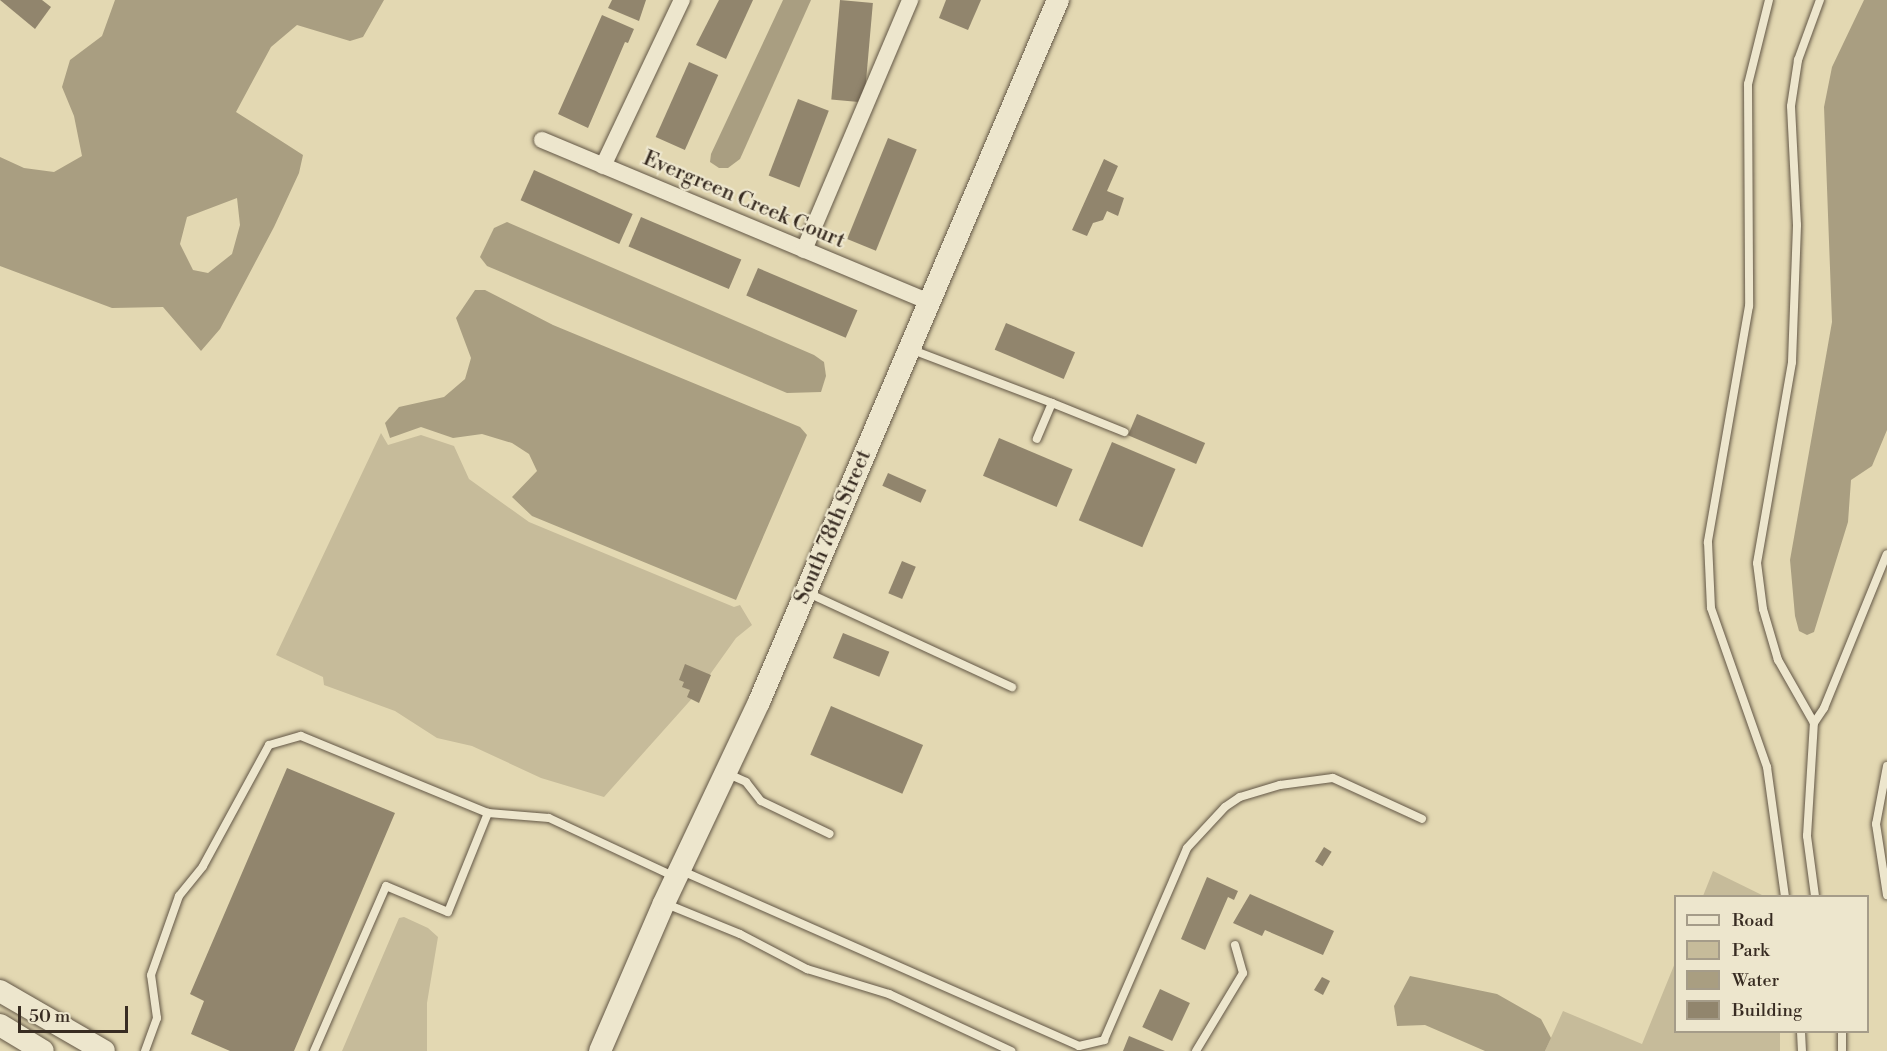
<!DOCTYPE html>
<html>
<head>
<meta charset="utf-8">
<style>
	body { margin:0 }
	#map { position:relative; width:1887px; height:1051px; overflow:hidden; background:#e3d8b2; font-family:"Libre Bodoni",serif }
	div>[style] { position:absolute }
	.green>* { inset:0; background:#c6bb9a }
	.water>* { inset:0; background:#a99e81 }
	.building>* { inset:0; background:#91856d; transform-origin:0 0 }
	.roads { filter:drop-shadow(0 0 2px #635746) drop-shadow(0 0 2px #635746) }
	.lane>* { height:8px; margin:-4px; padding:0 4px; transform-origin:4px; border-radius:4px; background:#ede6cd }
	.street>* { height:16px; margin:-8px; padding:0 8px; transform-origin:8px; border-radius:8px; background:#ede6cd }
	.secondary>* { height:22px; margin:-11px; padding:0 11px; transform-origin:11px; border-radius:11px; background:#ede6cd }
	span { translate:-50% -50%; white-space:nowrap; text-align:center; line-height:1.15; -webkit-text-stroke:4.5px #ede6cd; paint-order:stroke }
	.street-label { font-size:21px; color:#382c22 }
	.legend { position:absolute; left:1674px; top:895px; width:195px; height:138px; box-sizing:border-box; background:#ede6cd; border:2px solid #a59c89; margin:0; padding:8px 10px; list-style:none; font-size:18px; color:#382c22 }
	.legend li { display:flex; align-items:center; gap:12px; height:30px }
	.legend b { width:30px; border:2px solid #a59c89 }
	.scale { position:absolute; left:18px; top:1006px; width:110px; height:27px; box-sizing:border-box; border:3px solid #382c22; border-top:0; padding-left:8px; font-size:18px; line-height:21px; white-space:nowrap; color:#382c22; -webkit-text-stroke:4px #ede6cd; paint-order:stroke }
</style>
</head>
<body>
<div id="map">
	<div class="green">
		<i style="clip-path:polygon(381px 433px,388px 445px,421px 435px,454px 446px,469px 479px,529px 522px,734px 607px,740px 605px,752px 625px,736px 638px,696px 694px,604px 797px,541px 778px,472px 746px,437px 738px,395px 711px,324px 685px,323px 677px,276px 655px)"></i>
		<i style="clip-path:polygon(1713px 871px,1764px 896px,1703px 896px)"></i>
		<i style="clip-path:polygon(404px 917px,428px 928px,438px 937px,427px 1003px,427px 1051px,342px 1051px,399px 918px)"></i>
		<i style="clip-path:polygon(1675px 963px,1676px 1032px,1780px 1032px,1780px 1051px,1545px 1051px,1563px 1011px,1642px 1044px)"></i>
	</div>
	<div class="water">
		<i style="clip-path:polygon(evenodd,115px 0,384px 0,363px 37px,350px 41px,297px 25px,271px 47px,236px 112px,303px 155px,299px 173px,274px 227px,220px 329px,201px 351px,163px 307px,112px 308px,0 266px,0 157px,24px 168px,54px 172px,82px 156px,74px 116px,62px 87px,70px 60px,102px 36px,115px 0,237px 198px,240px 225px,232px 254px,208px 273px,193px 270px,180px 244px,187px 217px,237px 198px)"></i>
		<i style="clip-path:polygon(783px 0,811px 0,740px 159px,728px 168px,719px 168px,710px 162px,711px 154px)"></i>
		<i style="clip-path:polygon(1864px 0,1887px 0,1887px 430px,1872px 466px,1851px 480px,1848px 522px,1814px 632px,1807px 635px,1799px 631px,1795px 616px,1790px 560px,1832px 322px,1824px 107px,1832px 67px)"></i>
		<i style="clip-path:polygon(507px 222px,814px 355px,824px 362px,826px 376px,821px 392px,787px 393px,487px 266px,480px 257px,494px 228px)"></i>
		<i style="clip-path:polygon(475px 290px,485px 290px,553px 325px,800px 427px,807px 435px,736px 600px,532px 516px,512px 497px,537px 471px,529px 454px,512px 443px,482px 434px,453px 438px,421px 427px,390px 438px,385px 423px,399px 407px,444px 397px,465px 379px,471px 358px,456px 318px)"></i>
		<i style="clip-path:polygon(1410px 976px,1497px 994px,1541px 1019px,1551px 1038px,1545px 1051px,1485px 1051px,1425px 1025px,1397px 1026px,1394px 1006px)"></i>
	</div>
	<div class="building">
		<i style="clip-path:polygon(0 0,42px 0,51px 7px,35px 29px)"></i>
		<i style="clip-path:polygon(612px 0,646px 0,639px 21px,608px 8px)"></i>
		<i style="clip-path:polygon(719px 0,753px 0,726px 59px,696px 45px)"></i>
		<i style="left:840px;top:0;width:33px;height:100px;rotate:5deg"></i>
		<i style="clip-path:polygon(946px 0,981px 0,968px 30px,939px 18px)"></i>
		<i style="clip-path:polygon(602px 15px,634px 29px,628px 43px,625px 42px,588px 128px,558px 114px)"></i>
		<i style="left:689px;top:62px;width:32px;height:82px;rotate:24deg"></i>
		<i style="left:798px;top:99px;width:33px;height:82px;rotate:21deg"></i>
		<i style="left:888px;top:138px;width:31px;height:109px;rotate:22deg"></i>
		<i style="clip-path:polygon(1104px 159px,1118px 166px,1107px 191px,1124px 198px,1118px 216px,1107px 211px,1103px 220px,1093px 223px,1087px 236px,1072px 230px)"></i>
		<i style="left:534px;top:170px;width:108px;height:33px;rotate:24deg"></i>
		<i style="left:641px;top:217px;width:109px;height:32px;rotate:23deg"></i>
		<i style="left:758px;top:268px;width:108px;height:30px;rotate:23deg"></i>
		<i style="left:1006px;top:323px;width:75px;height:29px;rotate:23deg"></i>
		<i style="left:1137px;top:414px;width:74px;height:23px;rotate:23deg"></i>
		<i style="left:999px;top:438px;width:80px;height:41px;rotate:23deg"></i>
		<i style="left:1112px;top:442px;width:69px;height:85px;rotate:23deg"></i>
		<i style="left:888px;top:473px;width:42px;height:14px;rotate:24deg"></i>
		<i style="left:902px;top:561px;width:15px;height:35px;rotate:23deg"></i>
		<i style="left:843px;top:633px;width:50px;height:27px;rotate:22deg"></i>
		<i style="clip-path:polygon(685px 664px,711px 675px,699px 703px,687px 697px,690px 690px,682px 687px,684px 682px,679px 680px)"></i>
		<i style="left:831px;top:706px;width:100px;height:53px;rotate:23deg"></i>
		<i style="clip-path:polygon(287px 768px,395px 813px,294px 1051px,230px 1051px,191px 1034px,204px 1001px,190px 994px)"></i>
		<i style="left:1324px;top:847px;width:9px;height:17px;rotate:32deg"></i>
		<i style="clip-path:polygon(1207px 877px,1238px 891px,1234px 900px,1228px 897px,1205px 950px,1181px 939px)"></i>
		<i style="clip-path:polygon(1250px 894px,1334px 931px,1323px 955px,1265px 930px,1262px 936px,1233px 923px)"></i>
		<i style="clip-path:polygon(1322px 977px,1330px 981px,1323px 995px,1314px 990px)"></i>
		<i style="left:1160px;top:989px;width:33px;height:42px;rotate:25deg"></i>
		<i style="clip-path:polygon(1129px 1036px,1165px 1051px,1123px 1051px)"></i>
	</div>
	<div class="roads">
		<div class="lane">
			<i style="left:1769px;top:0;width:87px;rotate:104deg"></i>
			<i style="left:1748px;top:84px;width:222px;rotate:89.7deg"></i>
			<i style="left:1749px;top:306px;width:240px;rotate:99.9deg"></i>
			<i style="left:1708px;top:542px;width:66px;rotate:87.4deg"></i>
			<i style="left:1711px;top:608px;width:169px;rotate:70.6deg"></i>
			<i style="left:1767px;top:767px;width:130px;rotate:82.1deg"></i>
			<i style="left:910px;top:349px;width:152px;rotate:20.8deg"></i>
			<i style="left:1052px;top:403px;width:39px;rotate:113deg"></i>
			<i style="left:1052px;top:403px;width:78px;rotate:21.9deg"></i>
			<i style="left:806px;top:592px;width:227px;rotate:24.8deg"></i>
			<i style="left:1814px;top:723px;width:18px;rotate:-56deg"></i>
			<i style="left:1824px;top:708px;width:166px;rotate:-67.8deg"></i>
			<i style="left:1887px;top:766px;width:59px;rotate:100.7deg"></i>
			<i style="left:1876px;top:824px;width:72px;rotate:81.2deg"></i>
			<i style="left:726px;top:773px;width:22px;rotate:24deg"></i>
			<i style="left:746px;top:782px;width:24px;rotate:52deg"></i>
			<i style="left:761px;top:801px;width:76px;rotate:25.6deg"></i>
			<i style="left:680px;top:870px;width:436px;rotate:23.8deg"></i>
			<i style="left:1079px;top:1046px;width:26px;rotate:-13deg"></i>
			<i style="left:1104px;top:1040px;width:209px;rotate:-66.6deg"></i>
			<i style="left:1187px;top:848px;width:56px;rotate:-47.2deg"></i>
			<i style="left:1225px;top:807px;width:18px;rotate:-34deg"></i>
			<i style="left:1240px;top:797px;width:42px;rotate:-16.7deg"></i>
			<i style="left:1280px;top:785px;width:53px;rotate:-7.5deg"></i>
			<i style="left:1333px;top:778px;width:98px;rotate:24.7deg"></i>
			<i style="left:1815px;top:896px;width:61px;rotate:-97.6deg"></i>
			<i style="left:1807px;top:836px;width:113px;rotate:-86.5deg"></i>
			<i style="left:1814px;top:723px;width:73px;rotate:-119.7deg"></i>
			<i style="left:1778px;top:660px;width:53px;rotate:-106.4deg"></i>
			<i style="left:1763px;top:609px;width:46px;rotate:-97.4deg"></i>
			<i style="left:1757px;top:563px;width:204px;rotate:-80.1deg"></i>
			<i style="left:1792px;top:362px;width:137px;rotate:-87.9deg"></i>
			<i style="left:1797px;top:225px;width:119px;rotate:-92.9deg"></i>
			<i style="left:1791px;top:106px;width:47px;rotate:-81.3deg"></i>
			<i style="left:1798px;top:60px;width:64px;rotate:-69.9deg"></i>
			<i style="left:664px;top:903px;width:82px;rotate:22.2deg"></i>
			<i style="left:740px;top:934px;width:76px;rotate:27.6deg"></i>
			<i style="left:807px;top:969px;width:86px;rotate:17deg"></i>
			<i style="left:889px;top:994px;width:135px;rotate:25deg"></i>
			<i style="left:1801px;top:1032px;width:19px;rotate:87deg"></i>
			<i style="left:1842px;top:1032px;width:19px;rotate:90deg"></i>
			<i style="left:145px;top:1051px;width:35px;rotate:-70deg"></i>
			<i style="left:157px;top:1018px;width:43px;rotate:-97.9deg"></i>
			<i style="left:151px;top:975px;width:84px;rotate:-70.5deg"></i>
			<i style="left:179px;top:896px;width:38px;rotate:-51deg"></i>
			<i style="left:203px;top:866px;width:138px;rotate:-61.4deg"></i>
			<i style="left:269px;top:745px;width:33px;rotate:-16deg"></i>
			<i style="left:301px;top:736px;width:202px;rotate:22.4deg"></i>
			<i style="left:488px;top:813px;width:61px;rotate:4.7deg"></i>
			<i style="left:549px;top:818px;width:139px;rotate:25.1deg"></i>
			<i style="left:314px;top:1051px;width:180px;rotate:-66.4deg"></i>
			<i style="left:386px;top:886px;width:67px;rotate:22.8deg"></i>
			<i style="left:448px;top:912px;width:107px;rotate:-68deg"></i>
			<i style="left:1196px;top:1051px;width:91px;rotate:-58.9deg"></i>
			<i style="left:1243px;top:973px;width:29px;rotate:-106deg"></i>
		</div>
		<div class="street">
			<i style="left:542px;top:140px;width:420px;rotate:22.7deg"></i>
			<i style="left:603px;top:166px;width:184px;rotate:-64.6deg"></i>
			<i style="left:804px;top:250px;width:272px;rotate:-67deg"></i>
		</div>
		<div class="secondary">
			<i style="left:0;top:991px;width:120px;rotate:30deg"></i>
			<i style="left:0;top:1025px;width:50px;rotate:31.2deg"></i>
			<i style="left:600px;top:1051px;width:161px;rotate:-66.6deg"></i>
			<i style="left:664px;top:903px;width:222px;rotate:-64.7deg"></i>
			<i style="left:759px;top:702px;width:763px;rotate:-66.93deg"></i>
		</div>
	</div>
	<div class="street-label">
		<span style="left:744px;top:200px;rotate:23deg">Evergreen Creek Court</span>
		<span style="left:833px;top:527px;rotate:-67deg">South 78th Street</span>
	</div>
	<ul class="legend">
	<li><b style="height:8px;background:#ede6cd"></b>Road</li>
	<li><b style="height:16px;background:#c6bb9a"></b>Park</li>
	<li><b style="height:16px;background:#a99e81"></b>Water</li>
	<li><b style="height:16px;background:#91856d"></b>Building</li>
	</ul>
	<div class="scale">50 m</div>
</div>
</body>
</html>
